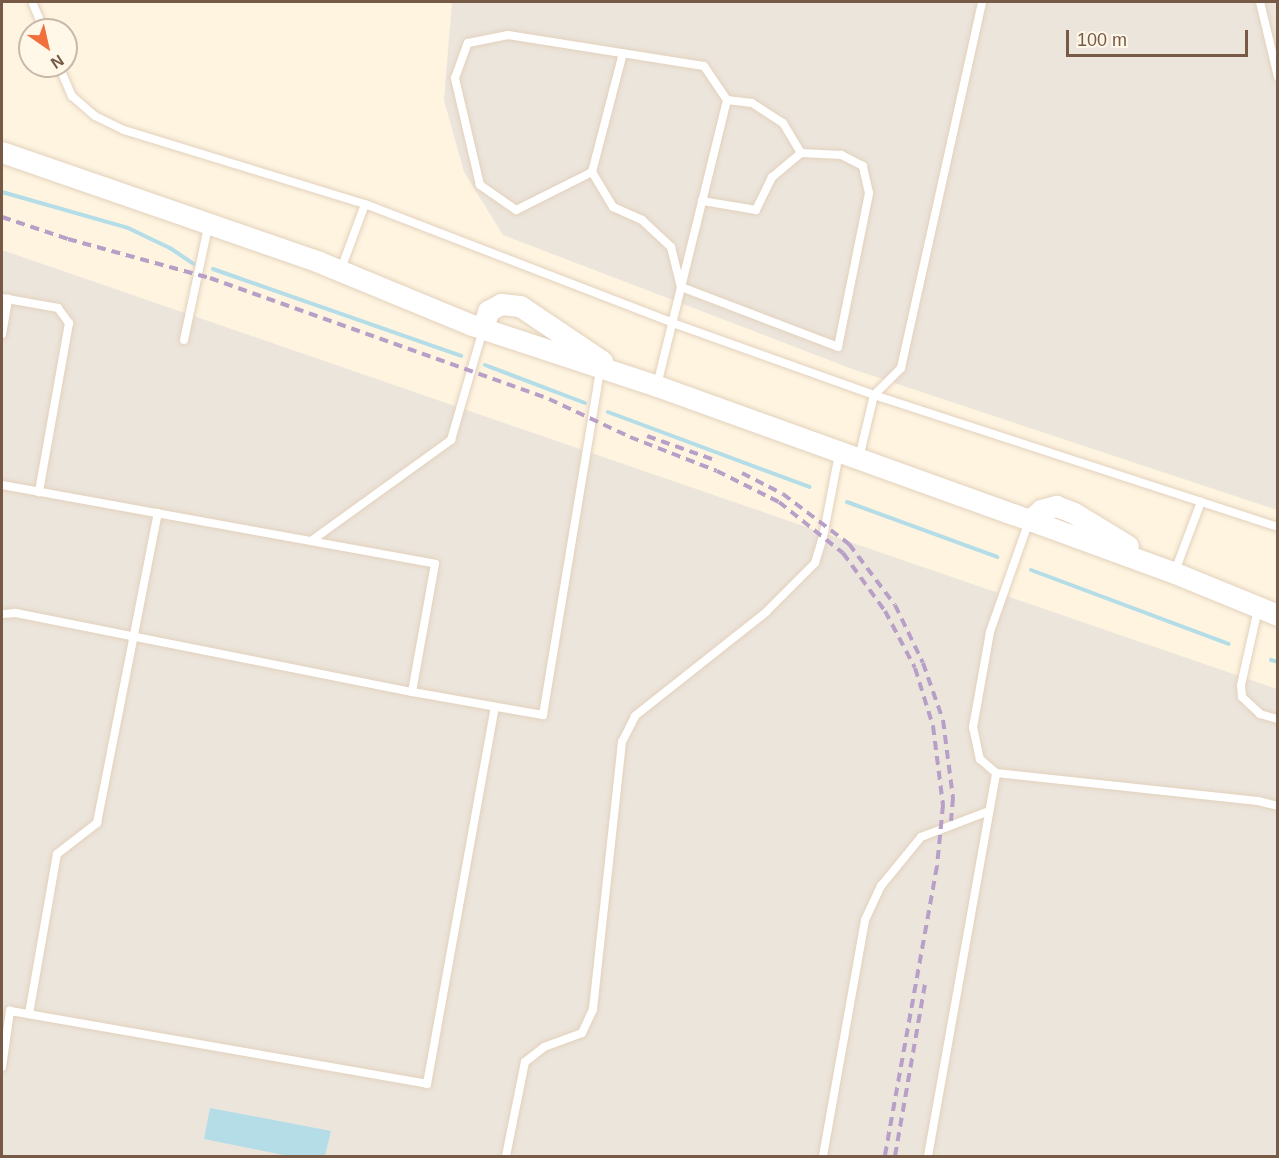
<!DOCTYPE html>
<html>
<head>
<meta charset="utf-8">
<style>
	body { margin:0 }
	#map { position:relative; width:1279px; height:1158px; overflow:hidden; background:#fef4e0; font-family:Helvetica,sans-serif }
	div>[style] { position:absolute }
	.industrial>* { inset:0; background:#ece5dc }
	.water>* { inset:0; background:#b4dde8 }
	.stream>* { height:4px; margin:-2px; padding:0 2px; transform-origin:2px; border-radius:2px; background:#b4dde8 }
	.roads { filter:drop-shadow(0 0 2px #e2d1bc) drop-shadow(0 0 2px #e2d1bc) }
	.lane>* { height:8px; margin:-4px; padding:0 4px; transform-origin:4px; border-radius:4px; background:#fff }
	.secondary>* { height:21px; margin:-10.5px; padding:0 10.5px; transform-origin:10.5px; border-radius:10.5px; background:#fff }
	.rail>* { height:4px; margin-top:-2px; transform-origin:0; background:repeating-linear-gradient(90deg,#b79fc7 0 9px,transparent 0 15px) }
	span { translate:-50% -50%; white-space:nowrap; text-align:center; line-height:1.15; -webkit-text-stroke:4.5px #fff7e8; paint-order:stroke }
	.frame { position:absolute; inset:0; border:3px solid #765a46; pointer-events:none }
	.north { position:absolute; left:18px; top:18px; width:60px; height:60px; box-sizing:border-box; background:#fff7e8; border:2px solid #c8b8a7; border-radius:50%; rotate:146deg; font-size:16px; font-weight:700; line-height:24px; text-align:center; color:#765a46 }
	.north::after { content:''; display:block; margin:auto; width:21px; height:27px; background:#f1703c; clip-path:polygon(50% 0,100% 100%,50% 72%,0 100%) }
	.scale { position:absolute; left:1066px; top:30px; width:182px; height:27px; box-sizing:border-box; border:3px solid #765a46; border-top:0; padding-left:8px; font-size:18px; line-height:21px; white-space:nowrap; color:#765a46; -webkit-text-stroke:4px #fff7e8; paint-order:stroke }
</style>
</head>
<body>
<div id="map">
	<div class="industrial">
		<i style="clip-path:polygon(452px 2px,1277px 2px,1277px 510px,855px 370px,503px 235px,464px 172px,444px 100px)"></i>
		<i style="clip-path:polygon(2px 250px,1277px 689px,1277px 1156px,2px 1156px)"></i>
	</div>
	<div class="water">
		<i style="clip-path:polygon(210px 1108px,331px 1131px,325px 1156px,288px 1156px,204px 1139px)"></i>
	</div>
	<div class="stream">
		<i style="left:2px;top:192px;width:131px;rotate:15.9deg"></i>
		<i style="left:128px;top:228px;width:47px;rotate:25.5deg"></i>
		<i style="left:170px;top:248px;width:29px;rotate:34deg"></i>
		<i style="left:213px;top:269px;width:263px;rotate:19.3deg"></i>
		<i style="left:485px;top:365px;width:107px;rotate:20.8deg"></i>
		<i style="left:608px;top:412px;width:215px;rotate:20.4deg"></i>
		<i style="left:847px;top:502px;width:160px;rotate:20.1deg"></i>
		<i style="left:1031px;top:570px;width:211px;rotate:20.5deg"></i>
		<i style="left:1271px;top:660px;width:7px;rotate:16deg"></i>
	</div>
	<div class="roads">
		<div class="lane">
			<i style="left:1260px;top:2px;width:77px;rotate:76.5deg"></i>
			<i style="left:33px;top:4px;width:28px;rotate:67deg"></i>
			<i style="left:623px;top:53px;width:123px;rotate:104.6deg"></i>
			<i style="left:592px;top:172px;width:41px;rotate:59deg"></i>
			<i style="left:613px;top:207px;width:32px;rotate:24deg"></i>
			<i style="left:642px;top:220px;width:40px;rotate:43deg"></i>
			<i style="left:671px;top:247px;width:41px;rotate:76deg"></i>
			<i style="left:681px;top:287px;width:168px;rotate:20.9deg"></i>
			<i style="left:838px;top:347px;width:157px;rotate:-78.6deg"></i>
			<i style="left:869px;top:193px;width:28px;rotate:-103deg"></i>
			<i style="left:863px;top:166px;width:25px;rotate:-153deg"></i>
			<i style="left:841px;top:155px;width:40px;rotate:-177.1deg"></i>
			<i style="left:801px;top:153px;width:38px;rotate:140deg"></i>
			<i style="left:772px;top:177px;width:37px;rotate:116deg"></i>
			<i style="left:756px;top:210px;width:55px;rotate:-170.5deg"></i>
			<i style="left:59px;top:66px;width:33px;rotate:67deg"></i>
			<i style="left:72px;top:96px;width:30px;rotate:41deg"></i>
			<i style="left:95px;top:116px;width:32px;rotate:26deg"></i>
			<i style="left:124px;top:130px;width:252px;rotate:17.1deg"></i>
			<i style="left:365px;top:204px;width:330px;rotate:21.1deg"></i>
			<i style="left:673px;top:323px;width:214px;rotate:19.7deg"></i>
			<i style="left:874px;top:395px;width:425px;rotate:18.1deg"></i>
			<i style="left:727px;top:100px;width:25px;rotate:7deg"></i>
			<i style="left:752px;top:103px;width:37px;rotate:33deg"></i>
			<i style="left:783px;top:123px;width:35px;rotate:59deg"></i>
			<i style="left:592px;top:172px;width:85px;rotate:153.4deg"></i>
			<i style="left:516px;top:210px;width:44px;rotate:-145.2deg"></i>
			<i style="left:480px;top:185px;width:110px;rotate:-103.2deg"></i>
			<i style="left:455px;top:78px;width:37px;rotate:-70deg"></i>
			<i style="left:468px;top:43px;width:41px;rotate:-11.3deg"></i>
			<i style="left:508px;top:35px;width:198px;rotate:9deg"></i>
			<i style="left:704px;top:66px;width:41px;rotate:55.9deg"></i>
			<i style="left:727px;top:100px;width:293px;rotate:103.8deg"></i>
			<i style="left:341px;top:269px;width:69px;rotate:-69.7deg"></i>
			<i style="left:2px;top:298px;width:57px;rotate:10.1deg"></i>
			<i style="left:58px;top:308px;width:19px;rotate:54deg"></i>
			<i style="left:69px;top:323px;width:172px;rotate:100.1deg"></i>
			<i style="left:2px;top:334px;width:36px;rotate:-80deg"></i>
			<i style="left:184px;top:340px;width:116px;rotate:-78deg"></i>
			<i style="left:859px;top:458px;width:65px;rotate:-76.6deg"></i>
			<i style="left:874px;top:395px;width:38px;rotate:-45deg"></i>
			<i style="left:901px;top:368px;width:375px;rotate:-77.5deg"></i>
			<i style="left:2px;top:485px;width:440px;rotate:10.3deg"></i>
			<i style="left:435px;top:564px;width:130px;rotate:100.2deg"></i>
			<i style="left:1029px;top:521px;width:118px;rotate:109.4deg"></i>
			<i style="left:990px;top:632px;width:97px;rotate:100.1deg"></i>
			<i style="left:973px;top:727px;width:33px;rotate:78deg"></i>
			<i style="left:980px;top:759px;width:21px;rotate:41deg"></i>
			<i style="left:996px;top:773px;width:263px;rotate:6.1deg"></i>
			<i style="left:1258px;top:801px;width:21px;rotate:14deg"></i>
			<i style="left:311px;top:541px;width:173px;rotate:-35.8deg"></i>
			<i style="left:451px;top:440px;width:115px;rotate:-73.8deg"></i>
			<i style="left:1175px;top:571px;width:74px;rotate:-69.4deg"></i>
			<i style="left:1258px;top:609px;width:78px;rotate:102.6deg"></i>
			<i style="left:1241px;top:685px;width:12px;rotate:85deg"></i>
			<i style="left:1242px;top:697px;width:25px;rotate:43deg"></i>
			<i style="left:1260px;top:714px;width:19px;rotate:16deg"></i>
			<i style="left:2px;top:614px;width:14px;rotate:-4deg"></i>
			<i style="left:16px;top:613px;width:404px;rotate:11.3deg"></i>
			<i style="left:412px;top:692px;width:133px;rotate:10deg"></i>
			<i style="left:543px;top:715px;width:351px;rotate:-80.6deg"></i>
			<i style="left:29px;top:1014px;width:162px;rotate:-80.1deg"></i>
			<i style="left:57px;top:854px;width:51px;rotate:-37.8deg"></i>
			<i style="left:97px;top:823px;width:316px;rotate:-78.9deg"></i>
			<i style="left:2px;top:1067px;width:57px;rotate:-81.9deg"></i>
			<i style="left:10px;top:1011px;width:423px;rotate:9.9deg"></i>
			<i style="left:427px;top:1084px;width:383px;rotate:-79.8deg"></i>
			<i style="left:506px;top:1156px;width:96px;rotate:-78.6deg"></i>
			<i style="left:525px;top:1062px;width:24px;rotate:-38deg"></i>
			<i style="left:544px;top:1047px;width:40px;rotate:-20.2deg"></i>
			<i style="left:582px;top:1033px;width:26px;rotate:-65deg"></i>
			<i style="left:593px;top:1009px;width:269px;rotate:-83.8deg"></i>
			<i style="left:622px;top:742px;width:29px;rotate:-63deg"></i>
			<i style="left:635px;top:716px;width:167px;rotate:-38.4deg"></i>
			<i style="left:766px;top:612px;width:69px;rotate:-45deg"></i>
			<i style="left:815px;top:563px;width:27px;rotate:-73deg"></i>
			<i style="left:823px;top:537px;width:85px;rotate:-79.1deg"></i>
			<i style="left:823px;top:1156px;width:240px;rotate:-79.9deg"></i>
			<i style="left:865px;top:920px;width:38px;rotate:-65deg"></i>
			<i style="left:881px;top:886px;width:63px;rotate:-50.8deg"></i>
			<i style="left:921px;top:837px;width:73px;rotate:-20.9deg"></i>
			<i style="left:928px;top:1156px;width:389px;rotate:-79.9deg"></i>
		</div>
		<div class="secondary">
			<i style="left:2px;top:152px;width:336px;rotate:19.1deg"></i>
			<i style="left:319px;top:262px;width:165px;rotate:22.4deg"></i>
			<i style="left:472px;top:325px;width:195px;rotate:18.2deg"></i>
			<i style="left:657px;top:386px;width:378px;rotate:19.8deg"></i>
			<i style="left:1013px;top:514px;width:172px;rotate:20deg"></i>
			<i style="left:1175px;top:573px;width:111px;rotate:22.2deg"></i>
			<i style="left:483px;top:329px;width:19px;rotate:-74deg"></i>
			<i style="left:488px;top:311px;width:15px;rotate:-28deg"></i>
			<i style="left:501px;top:304px;width:19px;rotate:6deg"></i>
			<i style="left:520px;top:306px;width:99px;rotate:33.9deg"></i>
			<i style="left:1030px;top:520px;width:15px;rotate:-42deg"></i>
			<i style="left:1041px;top:510px;width:16px;rotate:-15deg"></i>
			<i style="left:1056px;top:506px;width:19px;rotate:21deg"></i>
			<i style="left:1074px;top:513px;width:63px;rotate:31.4deg"></i>
		</div>
	</div>
	<div class="rail">
		<i style="left:2px;top:217px;width:70px;rotate:18.4deg"></i>
		<i style="left:68px;top:239px;width:147px;rotate:15.4deg"></i>
		<i style="left:210px;top:278px;width:360px;rotate:19.6deg"></i>
		<i style="left:549px;top:399px;width:89px;rotate:25.1deg"></i>
		<i style="left:630px;top:437px;width:93px;rotate:21.3deg"></i>
		<i style="left:717px;top:471px;width:69px;rotate:26.6deg"></i>
		<i style="left:779px;top:502px;width:82px;rotate:38.6deg"></i>
		<i style="left:843px;top:553px;width:72px;rotate:54.1deg"></i>
		<i style="left:885px;top:611px;width:64px;rotate:62.2deg"></i>
		<i style="left:915px;top:668px;width:61px;rotate:72.8deg"></i>
		<i style="left:933px;top:726px;width:80px;rotate:82.8deg"></i>
		<i style="left:943px;top:805px;width:61px;rotate:95.6deg"></i>
		<i style="left:937px;top:866px;width:295px;rotate:100.2deg"></i>
		<i style="left:647px;top:436px;width:69px;rotate:19.5deg"></i>
		<i style="left:742px;top:473px;width:46px;rotate:27.1deg"></i>
		<i style="left:783px;top:494px;width:83px;rotate:37.1deg"></i>
		<i style="left:849px;top:544px;width:76px;rotate:53deg"></i>
		<i style="left:895px;top:605px;width:64px;rotate:64.2deg"></i>
		<i style="left:923px;top:663px;width:60px;rotate:70.7deg"></i>
		<i style="left:943px;top:720px;width:79px;rotate:82.7deg"></i>
		<i style="left:953px;top:798px;width:23px;rotate:95deg"></i>
		<i style="left:895px;top:1156px;width:175px;rotate:-80.1deg"></i>
	</div>
	<div class="frame"></div>
	<div class="north">N</div>
	<div class="scale">100 m</div>
</div>
</body>
</html>
